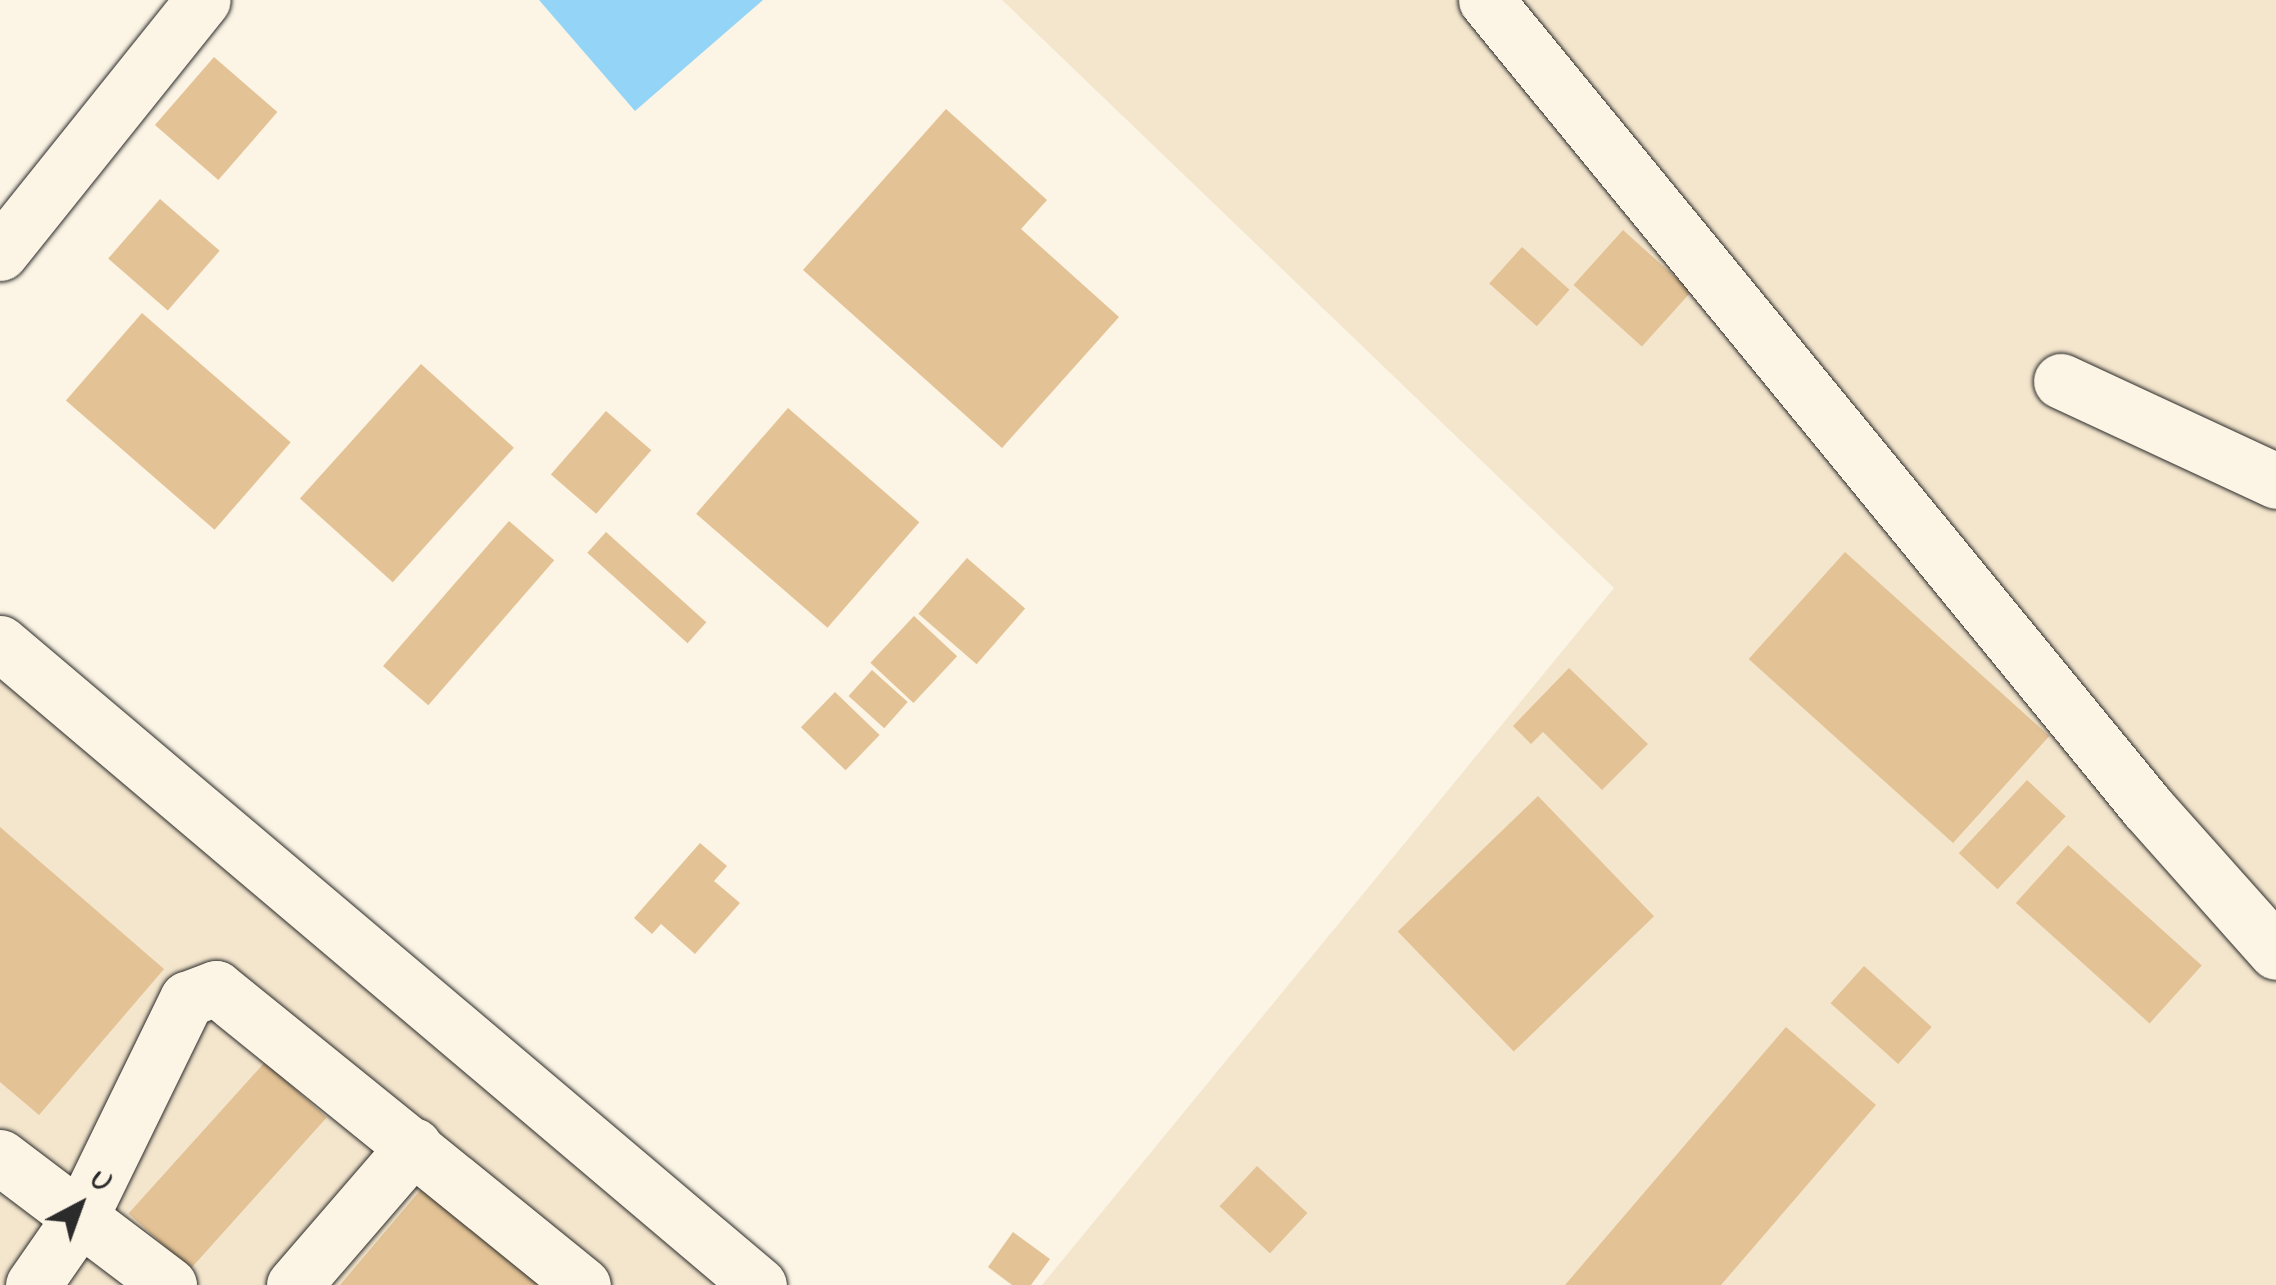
<!DOCTYPE html>
<html>
<head>
<meta charset="utf-8">
<style>
	body { margin:0 }
	#map { position:relative; width:2276px; height:1285px; overflow:hidden; background:#fcf5e5; font-family:Mynerve,sans-serif }
	div>[style] { position:absolute }
	.built>* { inset:0; background:#f4e6cd }
	.water>* { inset:0; background:#94d4f6 }
	.building>* { inset:0; background:#e3c295; transform-origin:0 0 }
	.roads { filter:drop-shadow(0 0 2px #2b2b2b) drop-shadow(0 0 2px #2b2b2b) }
	.minor>* { height:55px; margin:-27.5px; padding:0 27.5px; transform-origin:27.5px; border-radius:27.5px; background:#fcf5e5 }
	span { translate:-50% -50%; white-space:nowrap; text-align:center; line-height:1.15; -webkit-text-stroke:8px #fcf5e5; paint-order:stroke }
	.north { position:absolute; left:30px; top:1155px; width:100px; height:100px; -webkit-text-stroke:8px #fcf5e5; paint-order:stroke; rotate:41deg; font-size:28px; font-weight:700; line-height:40px; text-align:center; color:#2b2b2b }
	.north::after { content:''; display:block; margin:auto; width:35px; height:45px; background:#2b2b2b; clip-path:polygon(50% 0,100% 100%,50% 72%,0 100%) }
</style>
</head>
<body>
<div id="map">
	<div class="built">
		<i style="clip-path:polygon(1002px 0,2276px 0,2276px 1285px,1042px 1285px,1614px 588px)"></i>
		<i style="clip-path:polygon(0 674px,723px 1285px,0 1285px)"></i>
	</div>
	<div class="water">
		<i style="clip-path:polygon(539px 0,763px 0,635px 111px)"></i>
	</div>
	<div class="building">
		<i style="left:214px;top:57px;width:84px;height:90px;rotate:41deg"></i>
		<i style="clip-path:polygon(946px 109px,1047px 200px,1021px 229px,1119px 317px,1002px 448px,803px 270px)"></i>
		<i style="left:160px;top:199px;width:79px;height:79px;rotate:41deg"></i>
		<i style="left:1623px;top:230px;width:92px;height:74px;rotate:42deg"></i>
		<i style="left:1522px;top:247px;width:64px;height:49px;rotate:42deg"></i>
		<i style="left:142px;top:313px;width:197px;height:116px;rotate:41deg"></i>
		<i style="left:421px;top:364px;width:125px;height:181px;rotate:42deg"></i>
		<i style="left:788px;top:408px;width:174px;height:140px;rotate:41deg"></i>
		<i style="left:606px;top:411px;width:60px;height:84px;rotate:41deg"></i>
		<i style="left:509px;top:521px;width:60px;height:192px;rotate:41deg"></i>
		<i style="left:606px;top:532px;width:135px;height:28px;rotate:42deg"></i>
		<i style="left:1845px;top:552px;width:275px;height:144px;rotate:42deg"></i>
		<i style="left:967px;top:558px;width:77px;height:74px;rotate:41deg"></i>
		<i style="left:914px;top:616px;width:59px;height:64px;rotate:43deg"></i>
		<i style="clip-path:polygon(1569px 668px,1648px 744px,1602px 790px,1543px 732px,1531px 744px,1513px 726px)"></i>
		<i style="left:872px;top:670px;width:48px;height:35px;rotate:42deg"></i>
		<i style="left:835px;top:692px;width:62px;height:49px;rotate:44deg"></i>
		<i style="left:2027px;top:780px;width:53px;height:100px;rotate:43deg"></i>
		<i style="left:1538px;top:796px;width:167px;height:195px;rotate:46deg"></i>
		<i style="clip-path:polygon(0 827px,164px 969px,39px 1115px,0 1082px)"></i>
		<i style="clip-path:polygon(700px 843px,727px 866px,714px 881px,740px 903px,695px 954px,661px 924px,652px 934px,634px 918px)"></i>
		<i style="left:2068px;top:845px;width:180px;height:78px;rotate:42deg"></i>
		<i style="left:1864px;top:966px;width:91px;height:50px;rotate:42deg"></i>
		<i style="clip-path:polygon(1786px 1027px,1876px 1105px,1721px 1285px,1565px 1285px)"></i>
		<i style="left:265px;top:1062px;width:83px;height:204px;rotate:42deg"></i>
		<i style="left:1257px;top:1166px;width:69px;height:55px;rotate:43deg"></i>
		<i style="clip-path:polygon(428px 1181px,550px 1285px,340px 1285px)"></i>
		<i style="clip-path:polygon(1013px 1232px,1050px 1259px,1031px 1285px,1012px 1285px,988px 1267px)"></i>
	</div>
	<div class="roads">
		<div class="minor">
			<i style="left:1486px;top:0;width:1043px;rotate:50.68deg"></i>
			<i style="left:2147px;top:807px;width:194px;rotate:48.3deg"></i>
			<i style="left:0;top:253px;width:324px;rotate:-51.3deg"></i>
			<i style="left:2061px;top:381px;width:237px;rotate:24.9deg"></i>
			<i style="left:0;top:643px;width:994px;rotate:40.23deg"></i>
			<i style="left:0;top:1157px;width:212px;rotate:37.1deg"></i>
			<i style="left:33px;top:1285px;width:84px;rotate:-55.2deg"></i>
			<i style="left:81px;top:1216px;width:242px;rotate:-64deg"></i>
			<i style="left:187px;top:999px;width:31px;rotate:-21deg"></i>
			<i style="left:216px;top:988px;width:472px;rotate:39deg"></i>
			<i style="left:294px;top:1285px;width:184px;rotate:-49.2deg"></i>
		</div>
	</div>
	<div class="north">U</div>
</div>
</body>
</html>
